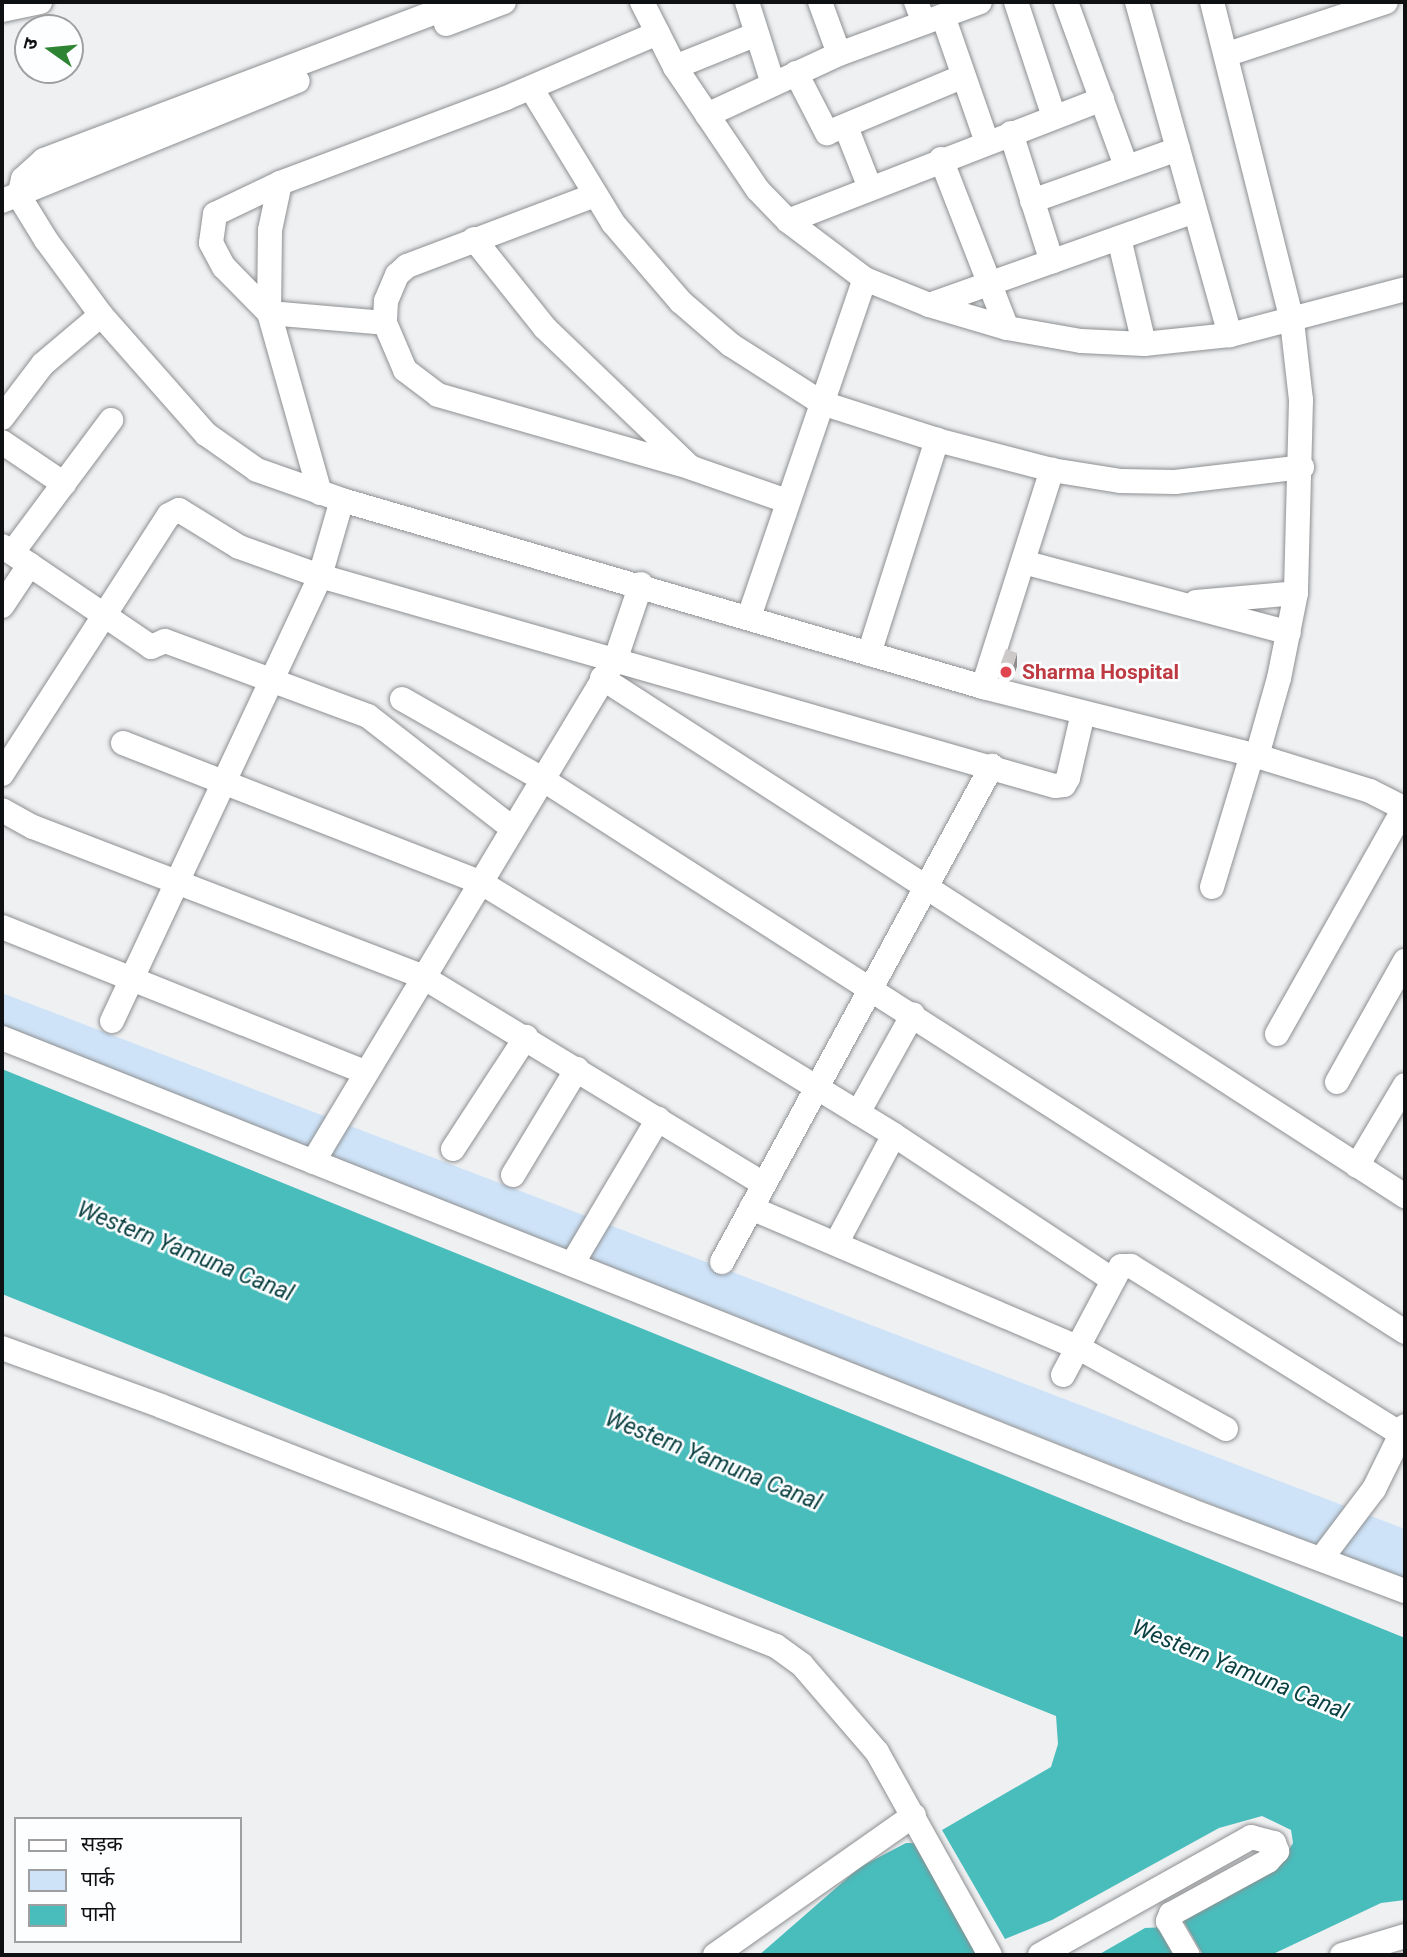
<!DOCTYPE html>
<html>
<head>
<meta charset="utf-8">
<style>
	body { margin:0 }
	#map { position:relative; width:1407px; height:1957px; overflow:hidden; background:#eff0f2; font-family:Roboto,"Noto Sans Devanagari",sans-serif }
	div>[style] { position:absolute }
	.green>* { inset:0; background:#cee3f8 }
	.water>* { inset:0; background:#49bcbc }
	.roads { filter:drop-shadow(0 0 2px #8d8f91) drop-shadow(0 0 2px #8d8f91) }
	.minor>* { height:24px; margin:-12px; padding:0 12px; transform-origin:12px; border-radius:12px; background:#fff }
	.wall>* { inset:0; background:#afadac }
	.shaded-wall>* { inset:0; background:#8f8d8c }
	.building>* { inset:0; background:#ccc9c8; transform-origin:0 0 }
	.dots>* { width:19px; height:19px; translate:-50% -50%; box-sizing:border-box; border:4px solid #fdfeff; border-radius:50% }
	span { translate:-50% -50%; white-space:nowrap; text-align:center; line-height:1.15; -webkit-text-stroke:5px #fdfeff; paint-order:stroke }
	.health-label { font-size:21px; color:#be3a42; font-weight:700 }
	.left { translate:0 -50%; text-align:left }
	.water-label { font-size:23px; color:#093f40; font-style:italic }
	.frame { position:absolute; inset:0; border:4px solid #0f1011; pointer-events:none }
	.legend { position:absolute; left:14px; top:1817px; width:228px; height:126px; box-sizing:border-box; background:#fdfeff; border:2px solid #9e9fa0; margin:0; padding:9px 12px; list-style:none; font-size:21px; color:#0f1011 }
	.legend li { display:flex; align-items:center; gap:14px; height:35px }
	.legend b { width:35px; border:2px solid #9e9fa0 }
	.north { position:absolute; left:14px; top:14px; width:70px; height:70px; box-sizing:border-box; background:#fdfeff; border:2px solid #9e9fa0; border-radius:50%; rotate:285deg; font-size:19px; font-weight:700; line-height:28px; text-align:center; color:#0f1011 }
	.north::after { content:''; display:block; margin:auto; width:24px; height:32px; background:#2d8533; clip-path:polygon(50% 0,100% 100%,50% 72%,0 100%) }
</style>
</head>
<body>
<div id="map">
	<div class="green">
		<i style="clip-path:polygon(2px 993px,1405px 1529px,1405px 1581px,2px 1026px)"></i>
	</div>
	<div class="water">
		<i style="clip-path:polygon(2px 1069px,1405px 1638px,1405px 1900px,1381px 1903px,1271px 1955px,1203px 1955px,1182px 1918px,1280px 1864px,1293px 1843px,1291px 1830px,1262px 1816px,1219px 1828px,1052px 1920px,1005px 1939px,942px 1830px,1051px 1767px,1058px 1744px,1056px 1716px,2px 1294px)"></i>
		<i style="clip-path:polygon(906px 1843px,920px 1843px,979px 1955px,759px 1955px,860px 1867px)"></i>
		<i style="clip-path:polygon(1166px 1927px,1182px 1955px,1098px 1955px,1145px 1928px)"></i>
	</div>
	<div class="roads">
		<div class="minor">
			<i style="left:462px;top:2px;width:447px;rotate:159.3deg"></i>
			<i style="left:44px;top:160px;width:28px;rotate:138deg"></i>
			<i style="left:23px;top:179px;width:17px;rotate:103deg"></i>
			<i style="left:19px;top:196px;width:52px;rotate:58.5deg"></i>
			<i style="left:46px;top:240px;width:93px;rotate:53.7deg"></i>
			<i style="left:101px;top:315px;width:159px;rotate:48.6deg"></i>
			<i style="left:206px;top:434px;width:62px;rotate:35.2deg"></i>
			<i style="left:257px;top:470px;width:90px;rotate:19.4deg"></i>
			<i style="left:342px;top:500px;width:668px;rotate:16.26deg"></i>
			<i style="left:983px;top:687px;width:283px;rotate:14.1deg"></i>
			<i style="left:1257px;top:756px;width:118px;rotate:17.2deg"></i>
			<i style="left:1370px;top:791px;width:39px;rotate:27deg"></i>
			<i style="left:642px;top:2px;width:73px;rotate:63.1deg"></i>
			<i style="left:675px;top:67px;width:148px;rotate:56deg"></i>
			<i style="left:758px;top:190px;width:43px;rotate:45.9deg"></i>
			<i style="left:788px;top:221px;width:96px;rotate:37deg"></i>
			<i style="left:865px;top:279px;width:69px;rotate:22.1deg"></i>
			<i style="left:929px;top:305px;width:81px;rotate:16.4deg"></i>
			<i style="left:1007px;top:328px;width:75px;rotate:10deg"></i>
			<i style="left:1081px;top:341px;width:63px;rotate:2.7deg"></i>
			<i style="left:1144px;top:344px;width:86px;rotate:-6deg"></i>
			<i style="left:1230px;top:335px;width:181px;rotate:-14.7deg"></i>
			<i style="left:747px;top:2px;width:86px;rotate:72.4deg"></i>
			<i style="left:820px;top:2px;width:55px;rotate:69.9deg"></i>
			<i style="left:916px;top:2px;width:22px;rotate:69deg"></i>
			<i style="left:1016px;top:2px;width:121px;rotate:71.7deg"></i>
			<i style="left:1066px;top:2px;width:175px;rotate:69.9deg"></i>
			<i style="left:1137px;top:2px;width:346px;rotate:74.4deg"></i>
			<i style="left:1212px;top:2px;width:329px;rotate:75.9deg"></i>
			<i style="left:1292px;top:321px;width:80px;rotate:83.5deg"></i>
			<i style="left:1301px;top:400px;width:193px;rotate:91.5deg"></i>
			<i style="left:1296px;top:593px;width:87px;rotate:101.3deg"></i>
			<i style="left:1279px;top:678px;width:81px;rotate:105.8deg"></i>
			<i style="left:2px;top:10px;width:39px;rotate:-12deg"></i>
			<i style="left:943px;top:16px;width:133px;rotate:70.8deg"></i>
			<i style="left:446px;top:24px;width:62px;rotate:-20.8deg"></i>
			<i style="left:1228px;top:54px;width:166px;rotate:-18.2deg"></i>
			<i style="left:675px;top:67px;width:88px;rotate:-21.9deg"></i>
			<i style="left:796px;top:73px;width:68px;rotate:62.7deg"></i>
			<i style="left:827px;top:133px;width:148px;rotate:-22.6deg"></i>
			<i style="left:531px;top:88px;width:158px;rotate:58.7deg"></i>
			<i style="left:613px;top:223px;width:104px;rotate:49.3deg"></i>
			<i style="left:681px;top:302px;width:66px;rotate:40.7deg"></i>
			<i style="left:731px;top:345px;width:108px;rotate:32.5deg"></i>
			<i style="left:822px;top:403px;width:121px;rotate:17.8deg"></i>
			<i style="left:937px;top:440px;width:119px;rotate:14.6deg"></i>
			<i style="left:1052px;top:470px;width:70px;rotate:9.1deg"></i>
			<i style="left:1121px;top:481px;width:54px;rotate:1.1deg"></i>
			<i style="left:1175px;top:482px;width:128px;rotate:-6.7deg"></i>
			<i style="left:707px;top:115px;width:145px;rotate:-24.8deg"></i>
			<i style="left:839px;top:54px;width:150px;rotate:-20.2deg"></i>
			<i style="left:846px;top:127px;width:66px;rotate:68.5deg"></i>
			<i style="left:1011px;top:133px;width:135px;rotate:72.4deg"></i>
			<i style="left:941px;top:159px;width:181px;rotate:68.7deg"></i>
			<i style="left:280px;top:183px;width:72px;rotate:154.5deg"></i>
			<i style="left:215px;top:214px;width:29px;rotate:98deg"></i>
			<i style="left:211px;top:243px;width:27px;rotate:62deg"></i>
			<i style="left:224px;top:267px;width:64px;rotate:45.6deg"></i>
			<i style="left:269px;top:313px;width:116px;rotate:4.9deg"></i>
			<i style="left:595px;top:195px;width:201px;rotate:159.3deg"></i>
			<i style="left:407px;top:266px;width:13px;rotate:138deg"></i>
			<i style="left:397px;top:275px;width:28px;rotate:113deg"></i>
			<i style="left:386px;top:301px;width:22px;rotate:93deg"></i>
			<i style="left:385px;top:323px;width:51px;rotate:66.9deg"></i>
			<i style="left:405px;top:370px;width:41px;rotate:37.1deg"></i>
			<i style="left:438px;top:395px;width:264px;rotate:16deg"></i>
			<i style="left:692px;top:468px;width:101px;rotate:19.2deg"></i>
			<i style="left:2px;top:201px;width:319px;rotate:-22.1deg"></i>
			<i style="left:1032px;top:201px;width:155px;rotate:-19.6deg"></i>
			<i style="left:788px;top:221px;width:337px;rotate:-21.2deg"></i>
			<i style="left:1119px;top:238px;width:109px;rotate:76.7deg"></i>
			<i style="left:474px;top:239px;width:114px;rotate:51.4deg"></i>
			<i style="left:545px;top:328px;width:197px;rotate:43.8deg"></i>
			<i style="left:929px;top:305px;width:282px;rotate:-19.5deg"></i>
			<i style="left:2px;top:418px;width:68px;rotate:-52.8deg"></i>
			<i style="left:43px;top:364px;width:76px;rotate:-40.2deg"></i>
			<i style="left:2px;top:442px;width:75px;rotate:34.1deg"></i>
			<i style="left:320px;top:493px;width:187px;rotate:-105.8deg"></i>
			<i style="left:269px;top:313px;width:83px;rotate:-89.3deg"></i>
			<i style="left:270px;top:230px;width:48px;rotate:-78deg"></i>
			<i style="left:280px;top:183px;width:241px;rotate:-20.6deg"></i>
			<i style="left:506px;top:98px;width:165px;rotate:-23.2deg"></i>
			<i style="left:2px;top:546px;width:180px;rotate:34.1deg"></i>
			<i style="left:151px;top:647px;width:15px;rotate:-23deg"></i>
			<i style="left:165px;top:641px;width:216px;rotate:20.3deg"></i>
			<i style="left:368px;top:716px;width:182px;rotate:37.9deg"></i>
			<i style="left:12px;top:553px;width:166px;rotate:-53.3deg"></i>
			<i style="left:1023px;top:562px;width:275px;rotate:14.9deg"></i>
			<i style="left:1196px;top:602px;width:100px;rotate:-5.1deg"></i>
			<i style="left:2px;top:606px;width:50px;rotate:-56.3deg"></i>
			<i style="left:749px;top:617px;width:357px;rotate:-71.1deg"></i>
			<i style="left:869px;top:654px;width:225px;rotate:-72.4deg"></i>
			<i style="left:602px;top:678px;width:956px;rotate:32.83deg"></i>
			<i style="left:983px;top:687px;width:228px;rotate:-72.4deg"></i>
			<i style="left:402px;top:699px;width:161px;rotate:29.7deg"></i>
			<i style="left:542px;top:779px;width:1025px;rotate:32.65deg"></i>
			<i style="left:123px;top:743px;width:383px;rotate:21.3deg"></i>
			<i style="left:480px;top:882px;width:485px;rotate:31.4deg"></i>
			<i style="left:894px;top:1135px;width:263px;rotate:33.5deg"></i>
			<i style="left:2px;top:774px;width:308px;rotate:-57.2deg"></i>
			<i style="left:169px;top:515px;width:11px;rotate:-27deg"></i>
			<i style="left:179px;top:510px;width:70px;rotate:31.7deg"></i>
			<i style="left:239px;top:547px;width:86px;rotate:19.7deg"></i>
			<i style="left:320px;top:576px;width:764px;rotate:15.95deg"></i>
			<i style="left:1055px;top:786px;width:9px;rotate:-6deg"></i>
			<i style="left:1064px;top:785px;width:8px;rotate:-60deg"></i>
			<i style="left:1068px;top:778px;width:67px;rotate:-77deg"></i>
			<i style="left:2px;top:810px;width:35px;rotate:29deg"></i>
			<i style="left:33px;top:827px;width:418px;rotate:21deg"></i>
			<i style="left:423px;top:977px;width:399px;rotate:31.3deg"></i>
			<i style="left:1212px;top:887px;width:135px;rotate:-73.2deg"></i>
			<i style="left:2px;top:927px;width:391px;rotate:21.8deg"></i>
			<i style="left:112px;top:1021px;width:491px;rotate:-64.9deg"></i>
			<i style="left:320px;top:576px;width:79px;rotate:-73.9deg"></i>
			<i style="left:1277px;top:1034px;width:258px;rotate:-60.6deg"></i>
			<i style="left:2px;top:1038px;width:1277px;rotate:21.68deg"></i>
			<i style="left:1189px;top:1510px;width:231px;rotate:20.6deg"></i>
			<i style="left:1337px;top:1082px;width:139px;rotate:-60.7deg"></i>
			<i style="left:858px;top:1113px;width:113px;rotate:-60.9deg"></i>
			<i style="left:453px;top:1149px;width:134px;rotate:-56.9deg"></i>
			<i style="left:313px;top:1162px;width:588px;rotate:-58.99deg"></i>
			<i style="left:616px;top:658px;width:78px;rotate:-71.3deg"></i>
			<i style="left:1357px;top:1166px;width:94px;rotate:-59.3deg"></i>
			<i style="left:513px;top:1175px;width:124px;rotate:-58.9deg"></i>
			<i style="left:751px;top:1208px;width:354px;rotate:23.1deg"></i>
			<i style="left:1077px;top:1347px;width:170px;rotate:28.8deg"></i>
			<i style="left:837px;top:1242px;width:121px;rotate:-62deg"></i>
			<i style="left:722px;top:1262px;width:565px;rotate:-61.44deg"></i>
			<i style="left:572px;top:1264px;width:169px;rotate:-59.3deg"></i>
			<i style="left:2px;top:1348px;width:169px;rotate:20deg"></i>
			<i style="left:161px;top:1406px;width:660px;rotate:21.32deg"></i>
			<i style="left:776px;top:1646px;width:32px;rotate:36deg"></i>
			<i style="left:802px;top:1665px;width:115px;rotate:49.2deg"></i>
			<i style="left:877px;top:1752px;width:232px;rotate:60.9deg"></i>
			<i style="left:1063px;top:1375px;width:123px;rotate:-62deg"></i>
			<i style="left:1121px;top:1266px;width:10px"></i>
			<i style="left:1131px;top:1266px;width:318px;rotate:31.9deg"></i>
			<i style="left:1321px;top:1559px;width:88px;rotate:-52.9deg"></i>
			<i style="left:1374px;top:1489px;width:70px;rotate:-63.8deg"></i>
			<i style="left:715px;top:1955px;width:243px;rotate:-35.1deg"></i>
			<i style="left:1040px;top:1955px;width:242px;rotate:-29.2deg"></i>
			<i style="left:1251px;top:1837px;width:24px;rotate:15deg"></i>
			<i style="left:1274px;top:1843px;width:9px;rotate:69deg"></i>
			<i style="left:1277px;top:1851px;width:13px;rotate:132deg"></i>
			<i style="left:1268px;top:1861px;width:111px;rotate:151.3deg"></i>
			<i style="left:1171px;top:1914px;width:8px;rotate:113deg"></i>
			<i style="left:1168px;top:1921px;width:39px;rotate:60deg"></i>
			<i style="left:1342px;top:1955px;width:66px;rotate:-16.8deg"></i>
		</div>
	</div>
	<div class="wall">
		<i style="clip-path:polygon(1002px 663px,1017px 666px,1013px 679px,1002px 676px)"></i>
	</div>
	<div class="shaded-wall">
		<i style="clip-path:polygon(1017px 653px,1017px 666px,1013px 679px,1013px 666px)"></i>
	</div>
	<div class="building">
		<i style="left:1006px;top:649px;width:12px;height:15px;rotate:20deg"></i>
	</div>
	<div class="dots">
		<i style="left:1006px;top:672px;background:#e0444e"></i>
	</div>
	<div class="health-label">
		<span class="left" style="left:1022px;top:672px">Sharma Hospital</span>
	</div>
	<div class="water-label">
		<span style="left:185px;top:1252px;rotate:22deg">Western Yamuna Canal</span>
		<span style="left:713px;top:1461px;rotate:22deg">Western Yamuna Canal</span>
		<span style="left:1240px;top:1670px;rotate:22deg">Western Yamuna Canal</span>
	</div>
	<div class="frame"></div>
	<ul class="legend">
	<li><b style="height:9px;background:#fff"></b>सड़क</li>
	<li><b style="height:19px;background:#cee3f8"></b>पार्क</li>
	<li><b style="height:19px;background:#49bcbc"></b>पानी</li>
	</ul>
	<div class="north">उ</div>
</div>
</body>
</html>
